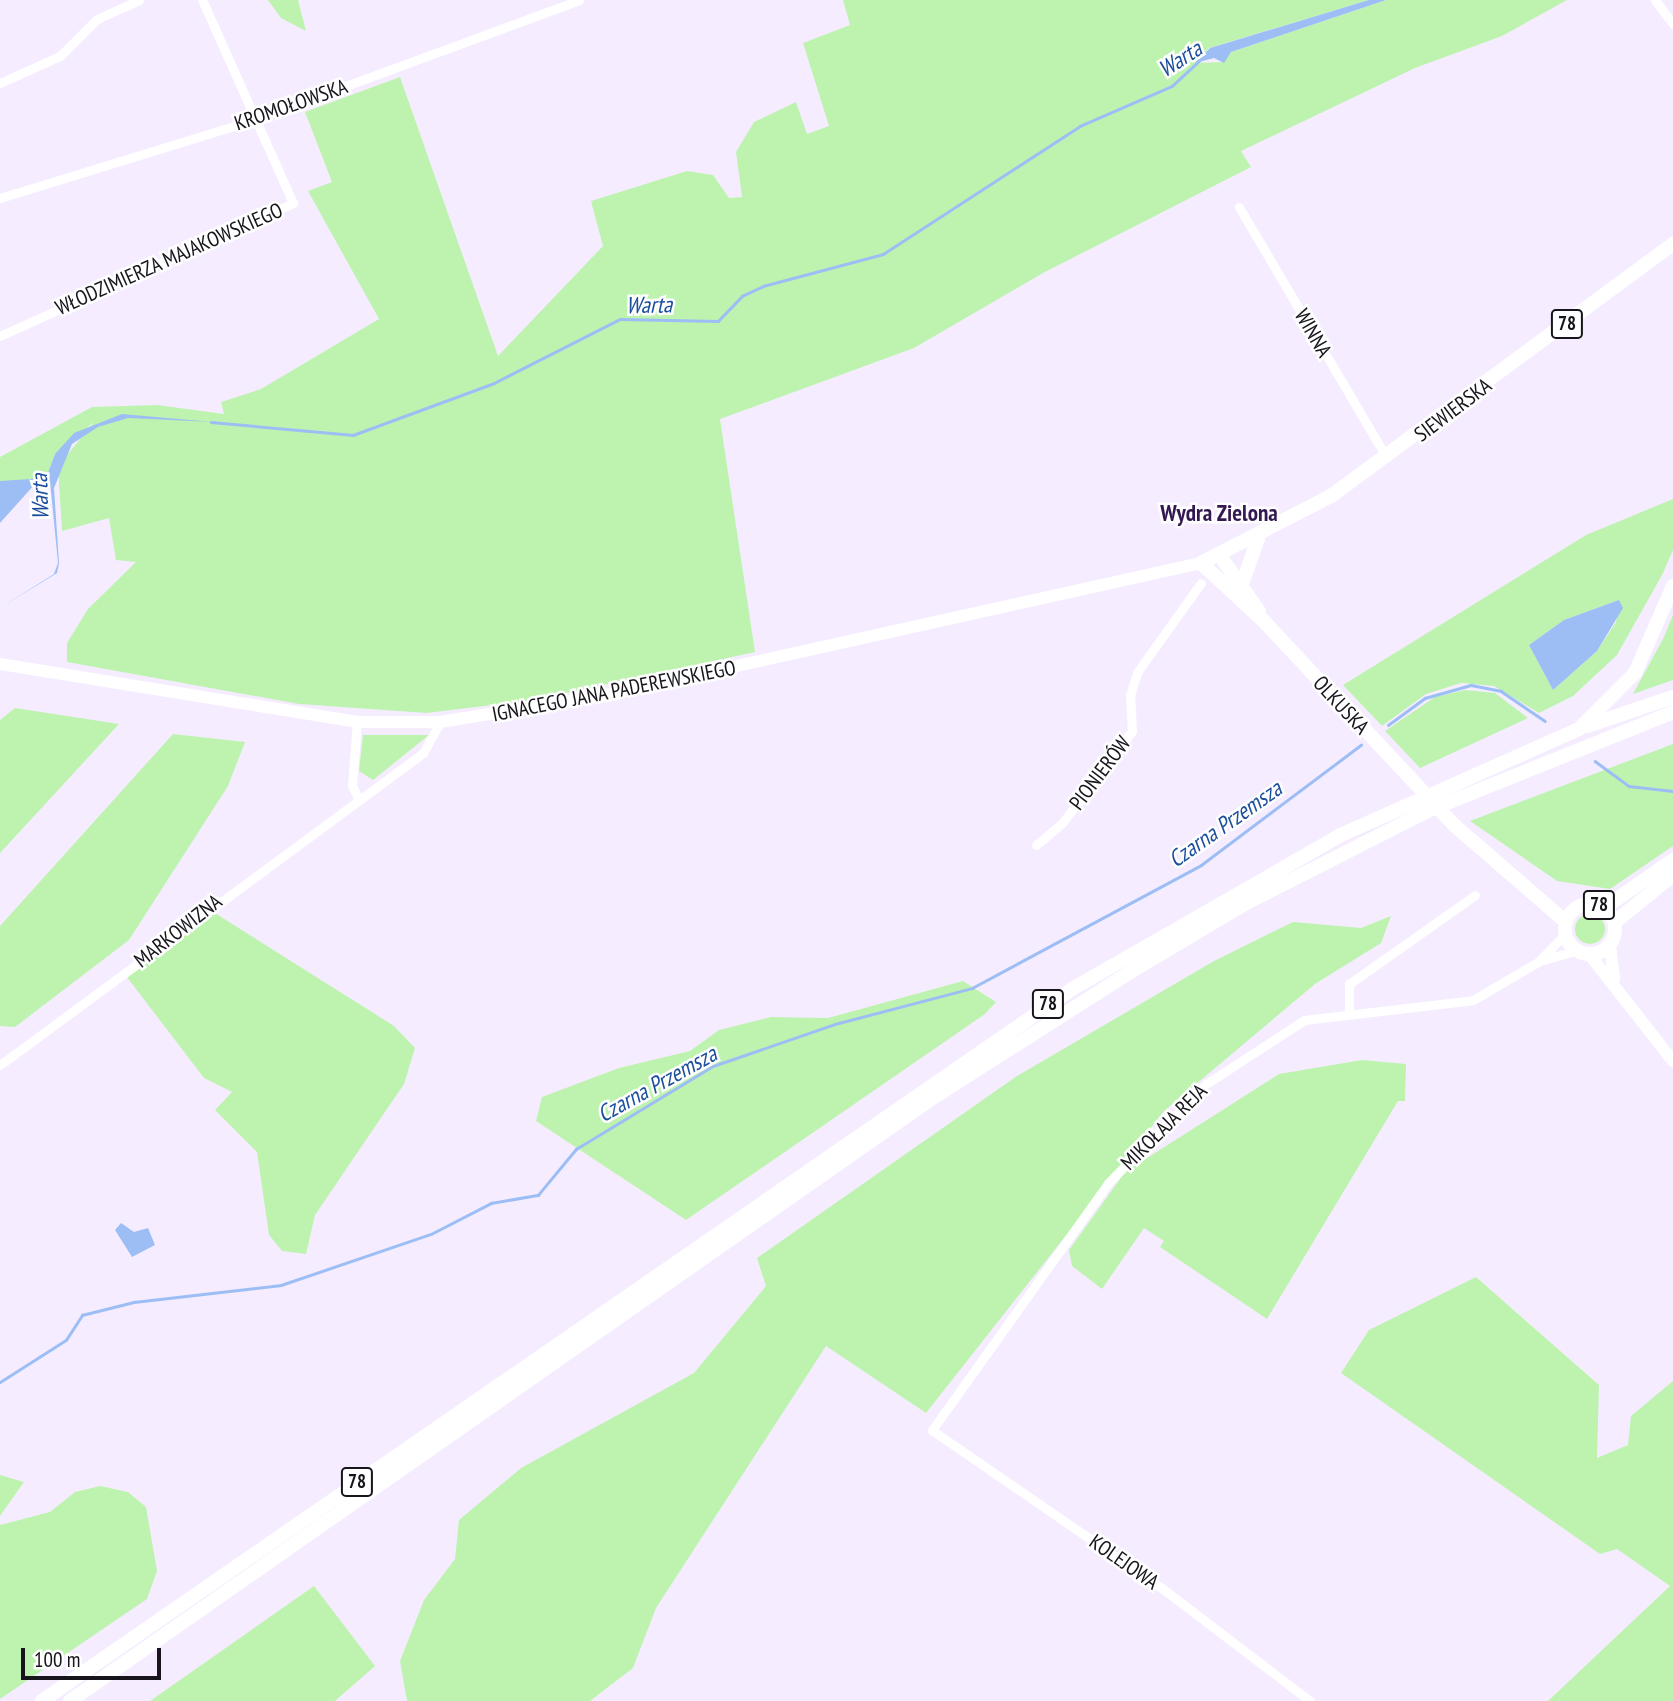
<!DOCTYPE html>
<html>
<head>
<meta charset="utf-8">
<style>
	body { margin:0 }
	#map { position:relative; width:1673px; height:1701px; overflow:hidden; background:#f5edff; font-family:"PT Sans Narrow",sans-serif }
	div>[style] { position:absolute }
	.green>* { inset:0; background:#bef3af }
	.round { border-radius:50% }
	.water>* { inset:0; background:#9cbef5 }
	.stream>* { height:2.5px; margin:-1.25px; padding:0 1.25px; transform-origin:1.25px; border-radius:1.25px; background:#9cbef5 }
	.street>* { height:9px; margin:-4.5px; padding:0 4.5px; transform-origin:4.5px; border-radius:4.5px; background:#fff }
	.secondary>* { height:12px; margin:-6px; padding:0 6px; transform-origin:6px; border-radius:6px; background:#fff }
	.primary>* { height:14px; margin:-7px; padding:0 7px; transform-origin:7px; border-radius:7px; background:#fff }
	.primary>.ring { margin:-7px; padding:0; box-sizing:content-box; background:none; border:14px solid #fff; border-radius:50% }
	span { translate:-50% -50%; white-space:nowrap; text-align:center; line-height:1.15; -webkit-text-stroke:5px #fefefe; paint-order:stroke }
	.shield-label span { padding:2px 5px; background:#fefefe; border:2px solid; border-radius:5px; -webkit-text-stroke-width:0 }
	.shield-label { font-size:19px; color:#17141c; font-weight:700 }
	.street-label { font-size:21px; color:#17141c }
	.water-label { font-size:23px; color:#1b4e9b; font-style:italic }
	.neighbourhood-label { font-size:23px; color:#331851; font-weight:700 }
	.scale { position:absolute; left:21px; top:1648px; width:140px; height:32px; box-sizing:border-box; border:4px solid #17141c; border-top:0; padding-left:9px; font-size:21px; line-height:24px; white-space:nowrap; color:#17141c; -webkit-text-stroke:5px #fefefe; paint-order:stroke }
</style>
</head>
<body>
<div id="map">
	<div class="green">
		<i style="clip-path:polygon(268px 0,298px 0,306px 31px,281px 18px)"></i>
		<i style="clip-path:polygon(843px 0,1369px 0,1209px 48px,1196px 63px,1223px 62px,1231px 52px,1386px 0,1567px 0,1502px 36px,1415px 68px,1241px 151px,1251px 167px,1043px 273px,914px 348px,720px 419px,755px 652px,539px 699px,427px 713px,299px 704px,67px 662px,67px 643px,88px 609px,136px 562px,116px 560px,109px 518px,62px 531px,58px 466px,94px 422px,55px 454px,46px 478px,36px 482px,0 481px,0 457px,92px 407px,157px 405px,224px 414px,221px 402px,261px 389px,379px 319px,308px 191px,332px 182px,305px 112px,400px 77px,498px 356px,603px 246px,591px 201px,687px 171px,713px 175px,729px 198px,742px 197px,736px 152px,754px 122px,796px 102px,807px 134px,829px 126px,803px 43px,850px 25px)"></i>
		<i style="clip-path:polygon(evenodd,1673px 499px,1673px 550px,1662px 575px,1617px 655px,1573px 696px,1539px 713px,1494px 686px,1461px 683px,1426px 694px,1382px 726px,1343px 685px,1586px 535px,1673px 499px,1619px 600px,1616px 622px,1597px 651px,1553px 690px,1529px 645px,1564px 620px,1619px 600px)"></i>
		<i style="clip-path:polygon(1673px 615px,1673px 680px,1633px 694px,1664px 637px)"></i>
		<i style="clip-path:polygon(1465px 690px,1495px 693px,1528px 718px,1420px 768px,1385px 731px,1435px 697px)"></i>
		<i style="clip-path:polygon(15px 708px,119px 724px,0 853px,0 720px)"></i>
		<i style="clip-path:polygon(173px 734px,245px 742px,228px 786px,129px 940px,15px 1027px,0 1026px,0 926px)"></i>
		<i style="clip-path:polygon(363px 735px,429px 735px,373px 780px,359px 771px)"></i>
		<i style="clip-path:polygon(1673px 744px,1673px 846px,1610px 889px,1557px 881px,1470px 821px)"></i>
		<i style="clip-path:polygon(207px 908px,394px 1026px,415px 1048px,404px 1084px,315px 1215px,306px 1254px,282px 1251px,269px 1235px,257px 1152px,215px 1110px,232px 1092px,204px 1078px,126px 976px)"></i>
		<i class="round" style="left:1575px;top:914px;width:30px;height:30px"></i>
		<i style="clip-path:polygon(1391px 916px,1381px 943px,1315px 984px,1164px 1111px,926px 1413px,826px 1346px,656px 1608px,633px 1668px,590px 1701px,407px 1701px,400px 1661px,424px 1600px,455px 1559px,459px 1520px,521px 1468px,694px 1373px,766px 1286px,757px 1258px,1017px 1076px,1214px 961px,1293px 922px,1361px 928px)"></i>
		<i style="clip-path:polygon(963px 981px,996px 1002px,985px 1014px,686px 1220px,536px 1121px,542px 1097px,619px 1068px,690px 1051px,719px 1030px,771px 1017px,828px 1018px)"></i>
		<i style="clip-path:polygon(1362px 1060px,1406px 1064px,1405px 1101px,1398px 1101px,1267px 1319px,1160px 1247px,1164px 1241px,1144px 1228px,1102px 1289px,1072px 1266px,1069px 1250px,1125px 1172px,1279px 1074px)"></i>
		<i style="clip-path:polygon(1476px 1277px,1599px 1385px,1597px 1458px,1628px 1445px,1631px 1416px,1673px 1381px,1673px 1701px,1548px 1701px,1670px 1586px,1617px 1549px,1600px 1554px,1341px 1373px,1369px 1330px)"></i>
		<i style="clip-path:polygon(0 1475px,24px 1482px,0 1516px)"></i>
		<i style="clip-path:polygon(100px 1486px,128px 1492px,146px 1507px,157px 1571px,147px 1599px,0 1699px,0 1525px,50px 1512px,75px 1492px)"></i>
		<i style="clip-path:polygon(314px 1586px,375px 1666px,335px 1701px,150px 1701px)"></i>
	</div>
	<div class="water">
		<i style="clip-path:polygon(1369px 0,1386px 0,1231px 52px,1224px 63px,1214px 58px,1195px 63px,1210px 48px)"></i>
		<i style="clip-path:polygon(122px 414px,213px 422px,128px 418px,98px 427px,72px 444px,54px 488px,59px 563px,57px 573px,0 608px,54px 574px,58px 563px,50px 481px,35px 484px,0 523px,0 481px,46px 478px,55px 454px,74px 433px)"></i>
		<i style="clip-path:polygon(1619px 600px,1623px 608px,1597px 651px,1553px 690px,1529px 645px,1564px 620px)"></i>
		<i style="clip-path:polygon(121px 1223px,134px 1232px,148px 1228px,155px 1245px,132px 1257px,115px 1230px)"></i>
	</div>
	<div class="stream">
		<i style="left:211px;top:422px;width:143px;rotate:5.2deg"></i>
		<i style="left:353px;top:435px;width:150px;rotate:-20.2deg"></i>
		<i style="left:494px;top:383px;width:141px;rotate:-26.9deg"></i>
		<i style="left:620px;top:319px;width:98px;rotate:1.2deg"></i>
		<i style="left:718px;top:321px;width:35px;rotate:-46deg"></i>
		<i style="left:742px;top:296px;width:23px;rotate:-25deg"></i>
		<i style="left:763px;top:286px;width:124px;rotate:-14.9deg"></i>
		<i style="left:883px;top:254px;width:235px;rotate:-33deg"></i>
		<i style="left:1080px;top:126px;width:100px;rotate:-23.5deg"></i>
		<i style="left:1172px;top:86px;width:37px;rotate:-43deg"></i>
		<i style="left:1388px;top:725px;width:46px;rotate:-36.1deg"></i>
		<i style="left:1425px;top:698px;width:48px;rotate:-15.8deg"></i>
		<i style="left:1471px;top:685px;width:31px;rotate:11deg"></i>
		<i style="left:1501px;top:691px;width:53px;rotate:34.3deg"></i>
		<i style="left:1595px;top:761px;width:42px;rotate:36.3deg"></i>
		<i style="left:1629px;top:786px;width:44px;rotate:6.5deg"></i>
		<i style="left:0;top:1382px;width:78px;rotate:-32.5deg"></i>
		<i style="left:66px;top:1340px;width:30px;rotate:-57deg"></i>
		<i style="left:82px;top:1315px;width:54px;rotate:-14deg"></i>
		<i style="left:134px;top:1302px;width:148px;rotate:-6.6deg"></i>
		<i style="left:281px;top:1285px;width:158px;rotate:-18.8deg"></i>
		<i style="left:431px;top:1234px;width:68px;rotate:-27.3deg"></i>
		<i style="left:491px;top:1203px;width:48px;rotate:-9.7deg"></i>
		<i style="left:538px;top:1195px;width:60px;rotate:-50.4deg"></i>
		<i style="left:576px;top:1149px;width:160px;rotate:-31.2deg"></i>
		<i style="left:713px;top:1066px;width:129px;rotate:-19deg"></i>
		<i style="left:835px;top:1024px;width:142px;rotate:-14.7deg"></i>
		<i style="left:972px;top:988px;width:260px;rotate:-28.2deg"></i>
		<i style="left:1201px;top:865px;width:200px;rotate:-36.9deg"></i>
	</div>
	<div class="street">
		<i style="left:1655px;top:0;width:30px;rotate:53deg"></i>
		<i style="left:0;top:83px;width:66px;rotate:-24.2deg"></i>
		<i style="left:60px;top:56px;width:52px;rotate:-45deg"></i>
		<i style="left:97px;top:19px;width:46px;rotate:-24.3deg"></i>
		<i style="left:0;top:198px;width:268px;rotate:-17.1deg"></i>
		<i style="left:256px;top:119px;width:344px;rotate:-20.2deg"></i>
		<i style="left:1239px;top:207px;width:291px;rotate:59.5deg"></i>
		<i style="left:0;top:336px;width:322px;rotate:-24.4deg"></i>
		<i style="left:293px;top:203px;width:222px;rotate:-114.1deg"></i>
		<i style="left:357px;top:722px;width:63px;rotate:94.5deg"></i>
		<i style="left:352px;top:785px;width:17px;rotate:66deg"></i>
		<i style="left:1036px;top:845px;width:35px;rotate:-40deg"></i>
		<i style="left:1063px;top:822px;width:114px;rotate:-52.8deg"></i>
		<i style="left:1132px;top:731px;width:36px;rotate:-93deg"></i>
		<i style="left:1130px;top:695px;width:25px;rotate:-72deg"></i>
		<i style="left:1138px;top:671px;width:108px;rotate:-54.4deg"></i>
		<i style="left:1543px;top:960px;width:35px;rotate:-16deg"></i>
		<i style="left:1349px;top:1013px;width:29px;rotate:-90deg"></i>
		<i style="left:1349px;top:984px;width:154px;rotate:-35.2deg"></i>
		<i style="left:0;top:1065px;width:526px;rotate:-36.41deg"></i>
		<i style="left:423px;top:753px;width:35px;rotate:-61deg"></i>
		<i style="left:1310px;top:1701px;width:185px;rotate:-142.7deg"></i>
		<i style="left:1163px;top:1589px;width:280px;rotate:-145.5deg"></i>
		<i style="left:932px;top:1430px;width:303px;rotate:-54.5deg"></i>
		<i style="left:1108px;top:1183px;width:139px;rotate:-45.3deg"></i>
		<i style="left:1206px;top:1084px;width:117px;rotate:-33.1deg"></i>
		<i style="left:1304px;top:1020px;width:170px;rotate:-6.7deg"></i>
		<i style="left:1473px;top:1000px;width:75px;rotate:-30.3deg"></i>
		<i style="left:1538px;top:962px;width:39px;rotate:-46deg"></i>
	</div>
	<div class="secondary">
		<i style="left:0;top:664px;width:362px;rotate:9.2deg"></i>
		<i style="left:357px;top:722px;width:83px"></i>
		<i style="left:440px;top:722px;width:168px;rotate:-9.2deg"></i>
		<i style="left:606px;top:695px;width:609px;rotate:-12.51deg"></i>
		<i style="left:1610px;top:945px;width:34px;rotate:83deg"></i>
		<i style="left:1589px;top:954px;width:136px;rotate:51.9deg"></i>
	</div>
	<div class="primary">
		<i style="left:1220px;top:556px;width:67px;rotate:54.7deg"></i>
		<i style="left:1243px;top:581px;width:45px;rotate:-70.3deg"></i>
		<i style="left:1587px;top:726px;width:91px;rotate:-18.6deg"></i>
		<i class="ring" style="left:1565px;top:904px;width:36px;height:36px"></i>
		<i style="left:1604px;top:908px;width:84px;rotate:-34.8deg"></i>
		<i style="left:1566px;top:922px;width:147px;rotate:-139.1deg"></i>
		<i style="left:1455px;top:826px;width:277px;rotate:-133deg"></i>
		<i style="left:1266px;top:623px;width:88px;rotate:-137.3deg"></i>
		<i style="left:1201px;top:563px;width:146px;rotate:-27.3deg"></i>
		<i style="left:1331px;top:496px;width:425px;rotate:-36.4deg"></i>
		<i style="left:1615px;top:922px;width:75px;rotate:-39deg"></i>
		<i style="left:42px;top:1701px;width:1252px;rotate:-34.65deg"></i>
		<i style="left:1072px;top:989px;width:312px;rotate:-29.8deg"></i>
		<i style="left:1343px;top:834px;width:258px;rotate:-24deg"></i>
		<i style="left:1579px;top:729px;width:79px;rotate:-45deg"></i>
		<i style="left:1635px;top:673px;width:95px;rotate:-66.4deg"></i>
		<i style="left:70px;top:1701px;width:1051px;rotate:-34.96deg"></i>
		<i style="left:931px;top:1099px;width:238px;rotate:-32.5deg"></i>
		<i style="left:1132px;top:971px;width:133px;rotate:-30.8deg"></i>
		<i style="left:1246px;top:903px;width:203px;rotate:-26.9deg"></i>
		<i style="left:1427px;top:811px;width:265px;rotate:-21.9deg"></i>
	</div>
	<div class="shield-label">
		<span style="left:1567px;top:324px">78</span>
		<span style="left:1599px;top:905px">78</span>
		<span style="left:1048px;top:1004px">78</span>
		<span style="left:357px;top:1482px">78</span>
	</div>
	<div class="street-label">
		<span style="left:291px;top:105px;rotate:-19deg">KROMOŁOWSKA</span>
		<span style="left:169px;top:259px;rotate:-24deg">WŁODZIMIERZA MAJAKOWSKIEGO</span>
		<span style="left:1313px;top:333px;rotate:60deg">WINNA</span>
		<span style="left:1453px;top:410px;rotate:-37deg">SIEWIERSKA</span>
		<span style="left:614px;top:691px;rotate:-11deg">IGNACEGO JANA PADEREWSKIEGO</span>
		<span style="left:1341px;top:705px;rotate:47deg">OLKUSKA</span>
		<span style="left:1100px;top:773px;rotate:-53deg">PIONIERÓW</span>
		<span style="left:178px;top:931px;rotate:-38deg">MARKOWIZNA</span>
		<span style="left:1164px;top:1127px;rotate:-45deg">MIKOŁAJA REJA</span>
		<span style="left:1124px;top:1562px;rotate:35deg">KOLEJOWA</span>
	</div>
	<div class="water-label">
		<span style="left:1180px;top:59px;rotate:-33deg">Warta</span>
		<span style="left:649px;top:305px;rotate:-1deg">Warta</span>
		<span style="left:40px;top:497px;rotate:-92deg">Warta</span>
		<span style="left:1225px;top:824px;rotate:-35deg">Czarna Przemsza</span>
		<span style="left:657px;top:1084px;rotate:-29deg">Czarna Przemsza</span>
	</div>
	<div class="neighbourhood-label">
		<span style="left:1219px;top:513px">Wydra Zielona</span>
	</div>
	<div class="scale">100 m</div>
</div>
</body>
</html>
